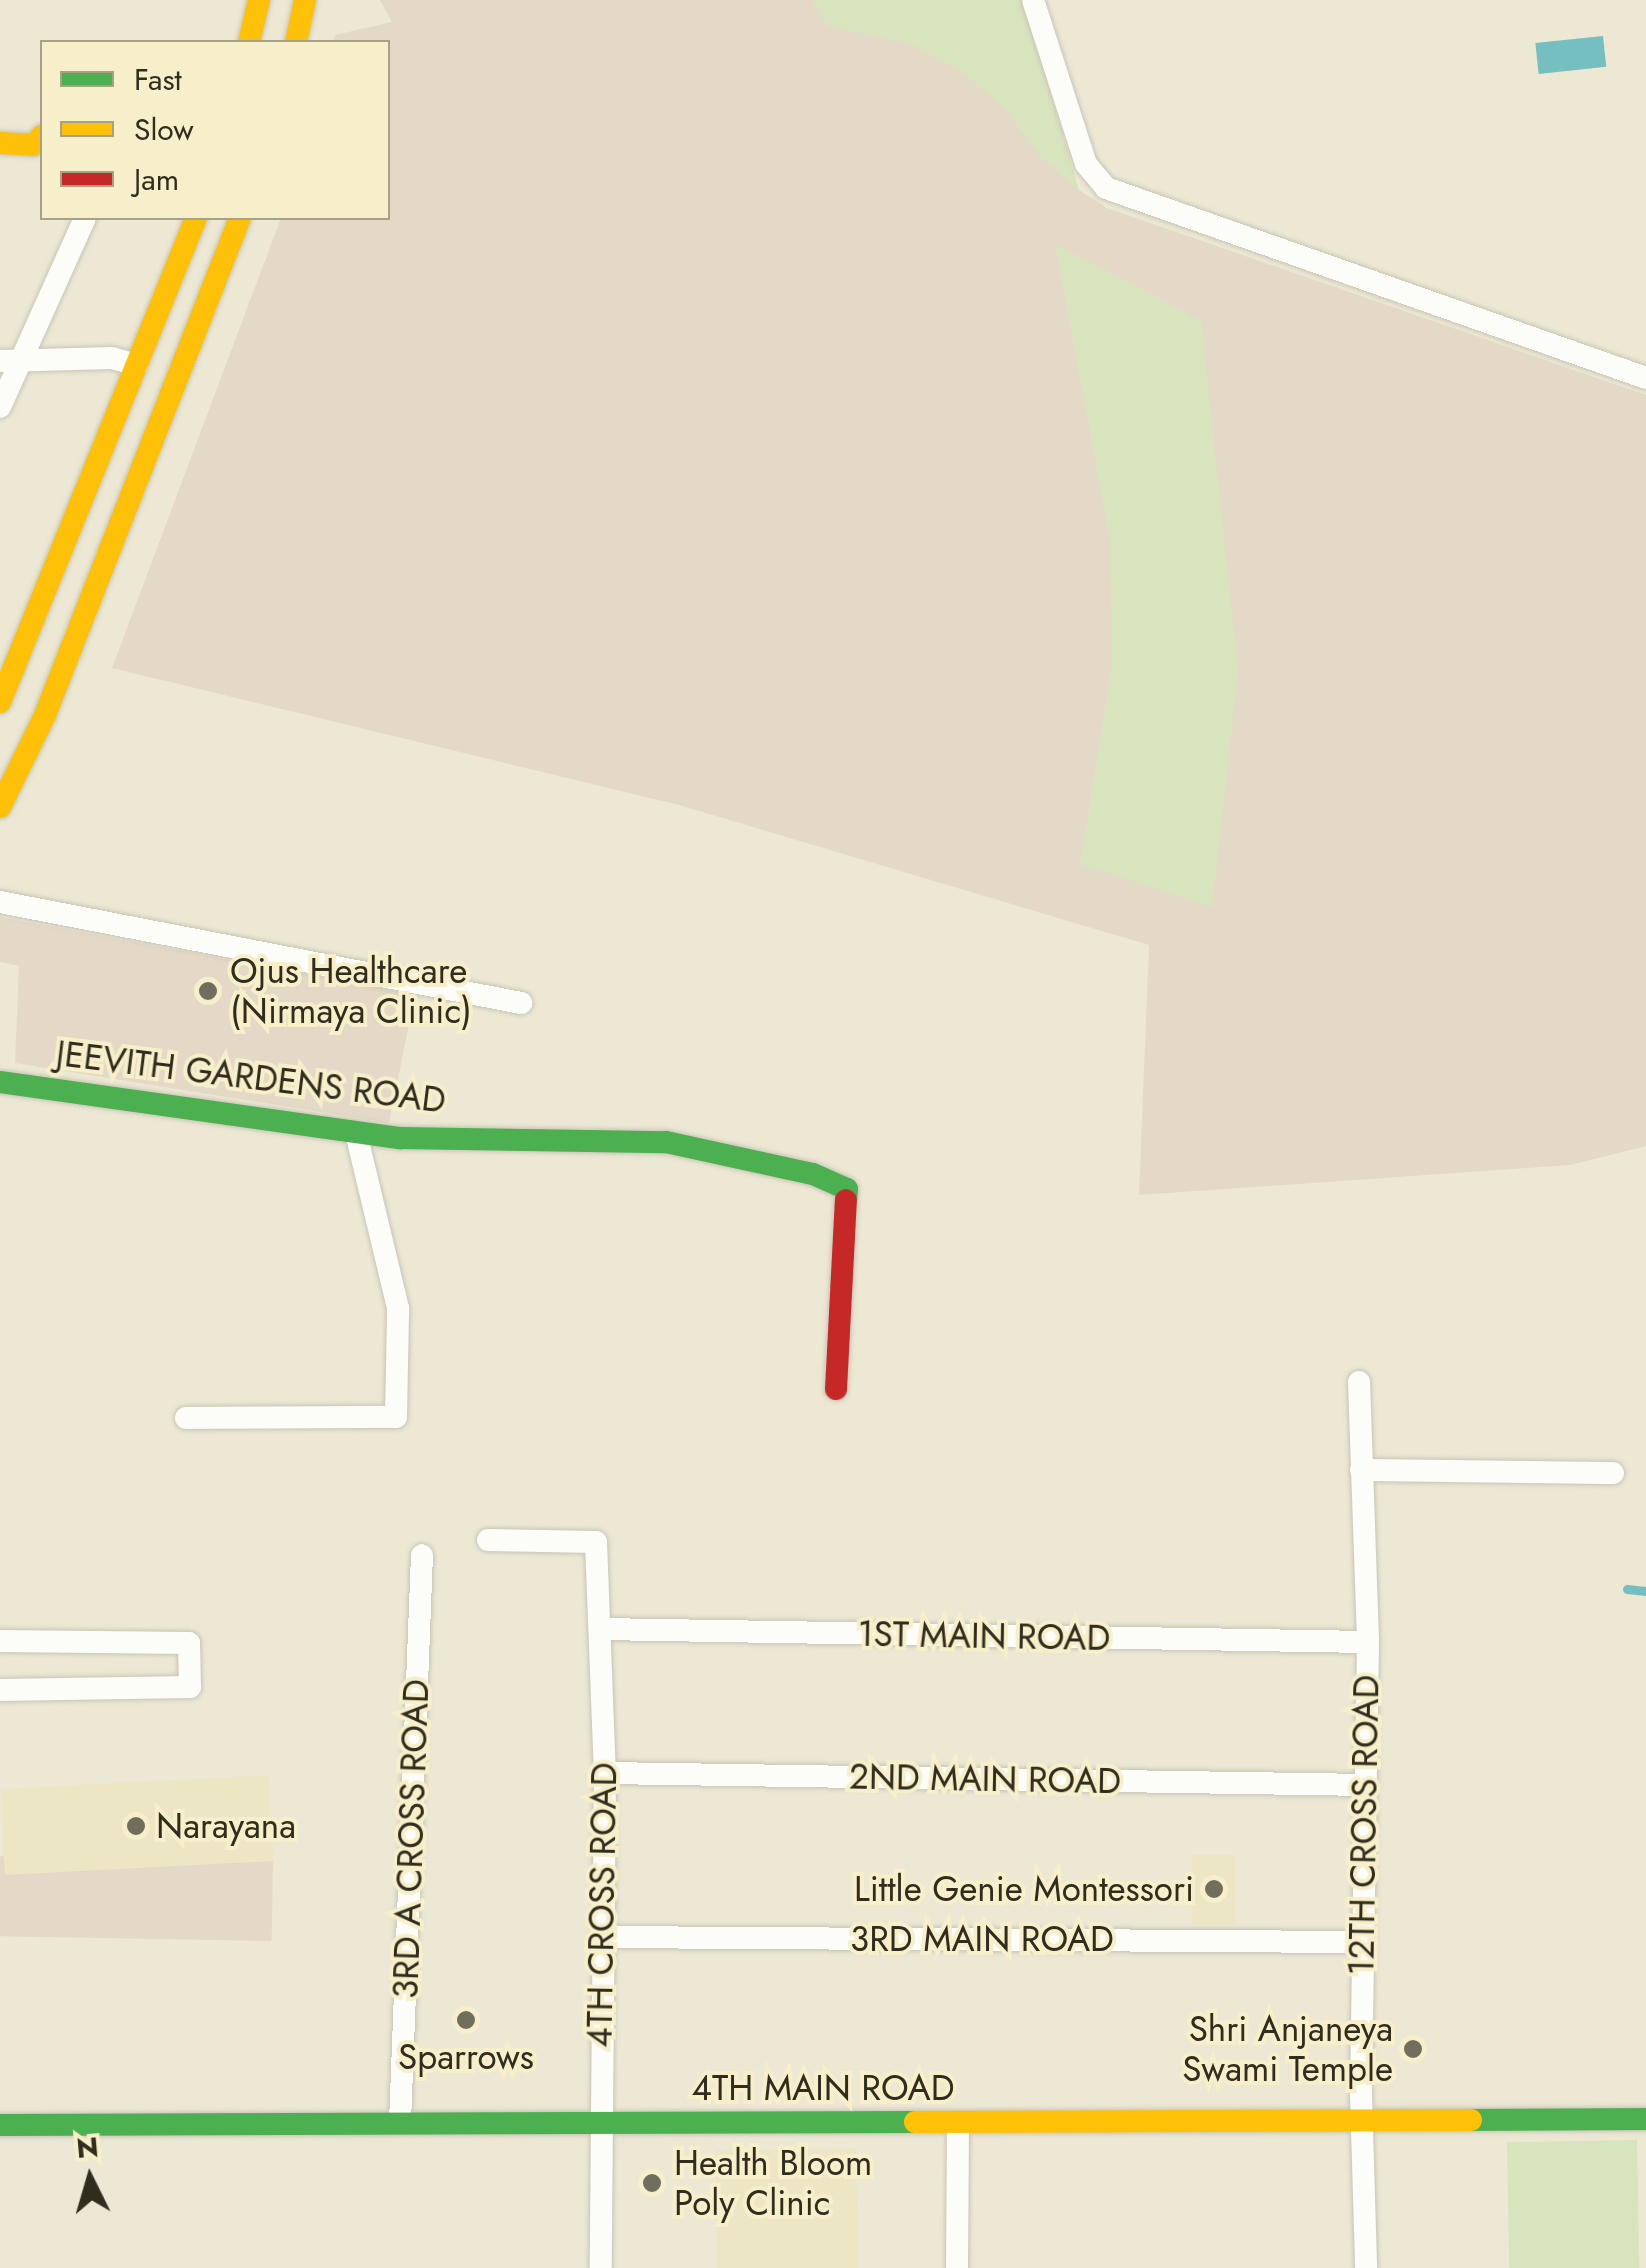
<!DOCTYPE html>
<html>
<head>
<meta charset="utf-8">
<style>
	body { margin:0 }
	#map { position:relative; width:1646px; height:2268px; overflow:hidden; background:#ece8d4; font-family:Jost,sans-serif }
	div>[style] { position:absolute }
	.commercial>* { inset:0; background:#e4d9c6; transform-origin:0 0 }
	.built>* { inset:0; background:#ede6c5; transform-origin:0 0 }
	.green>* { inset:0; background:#d8e4bd; transform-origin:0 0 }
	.water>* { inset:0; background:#75bfc0; transform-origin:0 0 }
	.stream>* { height:9px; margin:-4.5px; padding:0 4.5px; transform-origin:4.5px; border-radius:4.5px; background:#75bfc0 }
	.roads { filter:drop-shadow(0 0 2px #c8c5b5) drop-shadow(0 0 2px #c8c5b5) }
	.street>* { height:22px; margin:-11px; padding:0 11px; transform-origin:11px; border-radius:11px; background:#fcfcf9 }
	.fast>* { height:22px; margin:-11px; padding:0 11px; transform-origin:11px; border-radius:11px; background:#4caf50 }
	.slow>* { height:22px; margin:-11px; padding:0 11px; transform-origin:11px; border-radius:11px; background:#ffc107 }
	.jam>* { height:22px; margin:-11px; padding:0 11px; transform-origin:11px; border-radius:11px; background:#c62828 }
	.dots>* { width:28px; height:28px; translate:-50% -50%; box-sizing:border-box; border:5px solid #f6efca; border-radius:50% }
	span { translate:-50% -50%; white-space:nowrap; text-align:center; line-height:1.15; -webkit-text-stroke:8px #f6efca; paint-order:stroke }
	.poi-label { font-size:35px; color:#302d1f }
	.left { translate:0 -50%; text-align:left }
	.right { translate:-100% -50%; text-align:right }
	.street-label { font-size:35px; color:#302d1f }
	.legend { position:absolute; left:40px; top:40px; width:350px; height:180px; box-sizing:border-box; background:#f6efca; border:2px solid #a7a186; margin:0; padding:12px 18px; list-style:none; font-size:30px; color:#302d1f }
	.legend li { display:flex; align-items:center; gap:20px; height:50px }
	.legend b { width:50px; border:2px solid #a7a186 }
	.north { position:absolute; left:40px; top:2128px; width:100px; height:100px; -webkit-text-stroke:8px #f6efca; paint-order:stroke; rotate:355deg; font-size:28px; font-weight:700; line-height:40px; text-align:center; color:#302d1f }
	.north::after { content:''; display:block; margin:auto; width:35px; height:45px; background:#302d1f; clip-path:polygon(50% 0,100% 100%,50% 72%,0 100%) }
</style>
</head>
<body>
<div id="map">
	<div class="commercial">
		<i style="clip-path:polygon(380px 0,1023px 0,1079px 190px,1107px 208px,1646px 395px,1646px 1146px,1570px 1165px,1139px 1195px,1149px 945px,679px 805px,112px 668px,281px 218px,388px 218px,388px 42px,333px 42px,335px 35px,392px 22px)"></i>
		<i style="clip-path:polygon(0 917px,415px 995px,389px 1123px,15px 1063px,19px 966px,0 962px)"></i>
		<i style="left:273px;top:1861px;width:80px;height:273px;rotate:91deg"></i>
	</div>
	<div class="built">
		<i style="left:269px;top:1775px;width:86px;height:269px;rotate:87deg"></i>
		<i style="left:1192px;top:1855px;width:43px;height:69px"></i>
		<i style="left:856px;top:2148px;width:120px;height:141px;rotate:89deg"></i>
	</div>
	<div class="green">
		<i style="clip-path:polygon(812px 0,1023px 0,1079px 190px,1043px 160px,1007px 110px,959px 69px,910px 44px,828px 26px)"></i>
		<i style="clip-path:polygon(1055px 244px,1201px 321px,1238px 671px,1212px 907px,1080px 864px,1112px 665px,1110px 540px)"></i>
		<i style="left:1637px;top:2140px;width:128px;height:130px;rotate:89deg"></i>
	</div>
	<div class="water">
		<i style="left:1603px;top:36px;width:31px;height:68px;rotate:84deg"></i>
	</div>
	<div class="stream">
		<i style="left:1627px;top:1589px;width:19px;rotate:6deg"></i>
	</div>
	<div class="roads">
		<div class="street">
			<i style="left:1033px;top:0;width:172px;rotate:72.1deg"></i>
			<i style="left:1086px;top:164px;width:31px;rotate:50deg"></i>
			<i style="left:1106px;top:188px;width:572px;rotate:19.38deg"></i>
			<i style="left:0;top:361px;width:112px;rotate:-1.5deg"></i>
			<i style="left:112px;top:358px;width:26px;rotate:16deg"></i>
			<i style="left:0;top:407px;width:207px;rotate:-65.8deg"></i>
			<i style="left:0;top:902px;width:531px;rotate:10.97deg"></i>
			<i style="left:1359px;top:1382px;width:260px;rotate:88deg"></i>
			<i style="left:1368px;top:1642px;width:453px;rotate:90.9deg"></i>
			<i style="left:1361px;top:2095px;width:173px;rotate:88.3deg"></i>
			<i style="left:186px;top:1418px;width:210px;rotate:-0.3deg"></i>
			<i style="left:396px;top:1417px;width:109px;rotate:-88.9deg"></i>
			<i style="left:398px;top:1308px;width:180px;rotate:-103.5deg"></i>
			<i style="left:1361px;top:1470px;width:252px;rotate:0.7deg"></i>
			<i style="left:488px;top:1540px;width:108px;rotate:1.1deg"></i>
			<i style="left:596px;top:1542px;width:231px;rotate:87.8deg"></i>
			<i style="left:605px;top:1773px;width:495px;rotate:90.5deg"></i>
			<i style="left:600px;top:1629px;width:768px;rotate:0.97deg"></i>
			<i style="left:0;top:1641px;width:189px;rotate:0.6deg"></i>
			<i style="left:189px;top:1643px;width:44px;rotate:88.7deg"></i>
			<i style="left:190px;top:1687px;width:190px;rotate:179.1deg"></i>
			<i style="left:605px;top:1773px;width:760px;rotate:0.9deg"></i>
			<i style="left:602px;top:1937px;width:760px;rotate:0.38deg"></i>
			<i style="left:400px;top:2122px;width:567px;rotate:-87.78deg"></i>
			<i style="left:957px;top:2268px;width:145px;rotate:-89.6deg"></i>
		</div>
		<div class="fast">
			<i style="left:0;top:1082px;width:404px;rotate:8deg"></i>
			<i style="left:400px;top:1138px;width:266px;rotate:0.9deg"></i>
			<i style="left:666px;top:1142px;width:150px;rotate:12.3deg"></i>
			<i style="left:813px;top:1174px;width:37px;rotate:24deg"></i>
			<i style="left:847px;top:1189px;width:11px;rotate:95deg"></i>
			<i style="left:1471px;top:2120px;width:175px;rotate:-0.3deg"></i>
			<i style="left:0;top:2125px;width:915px;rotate:-0.19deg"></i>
		</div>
		<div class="slow">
			<i style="left:249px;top:42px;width:43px;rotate:-76.6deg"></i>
			<i style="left:296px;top:42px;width:43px;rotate:-77.9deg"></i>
			<i style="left:0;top:143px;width:33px;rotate:3deg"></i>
			<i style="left:33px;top:145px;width:13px;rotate:-45deg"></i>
			<i style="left:0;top:702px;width:522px;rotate:-67.95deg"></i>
			<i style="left:0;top:807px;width:102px;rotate:-63.9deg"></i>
			<i style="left:45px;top:715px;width:534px;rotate:-68.58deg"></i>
			<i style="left:915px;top:2122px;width:556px;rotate:-0.21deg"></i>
		</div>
		<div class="jam">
			<i style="left:836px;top:1389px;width:189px;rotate:-87deg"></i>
		</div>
	</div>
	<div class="dots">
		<i style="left:208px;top:991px;background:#726e5e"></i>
		<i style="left:136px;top:1826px;background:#726e5e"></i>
		<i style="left:1214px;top:1889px;background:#726e5e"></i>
		<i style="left:466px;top:2020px;background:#726e5e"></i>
		<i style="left:1413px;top:2049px;background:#726e5e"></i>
		<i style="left:652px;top:2183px;background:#726e5e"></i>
	</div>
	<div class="poi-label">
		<span class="left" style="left:230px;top:991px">Ojus Healthcare<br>(Nirmaya Clinic)</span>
		<span class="left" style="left:156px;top:1826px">Narayana</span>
		<span class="right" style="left:1194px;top:1889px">Little Genie Montessori</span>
		<span class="right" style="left:1393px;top:2049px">Shri Anjaneya<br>Swami Temple</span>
		<span style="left:466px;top:2057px">Sparrows</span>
		<span class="left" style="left:674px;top:2183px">Health Bloom<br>Poly Clinic</span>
	</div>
	<div class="street-label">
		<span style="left:251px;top:1077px;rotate:7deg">JEEVITH GARDENS ROAD</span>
		<span style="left:984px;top:1636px;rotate:1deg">1ST MAIN ROAD</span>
		<span style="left:985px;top:1779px;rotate:1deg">2ND MAIN ROAD</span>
		<span style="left:1364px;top:1825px;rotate:-89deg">12TH CROSS ROAD</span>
		<span style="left:411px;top:1839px;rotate:-88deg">3RD A CROSS ROAD</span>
		<span style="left:602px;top:1905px;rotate:-89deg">4TH CROSS ROAD</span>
		<span style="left:982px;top:1939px">3RD MAIN ROAD</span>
		<span style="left:823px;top:2088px">4TH MAIN ROAD</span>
	</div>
	<ul class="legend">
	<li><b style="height:12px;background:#4caf50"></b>Fast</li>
	<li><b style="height:12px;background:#ffc107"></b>Slow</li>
	<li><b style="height:12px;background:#c62828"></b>Jam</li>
	</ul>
	<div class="north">N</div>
</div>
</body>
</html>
